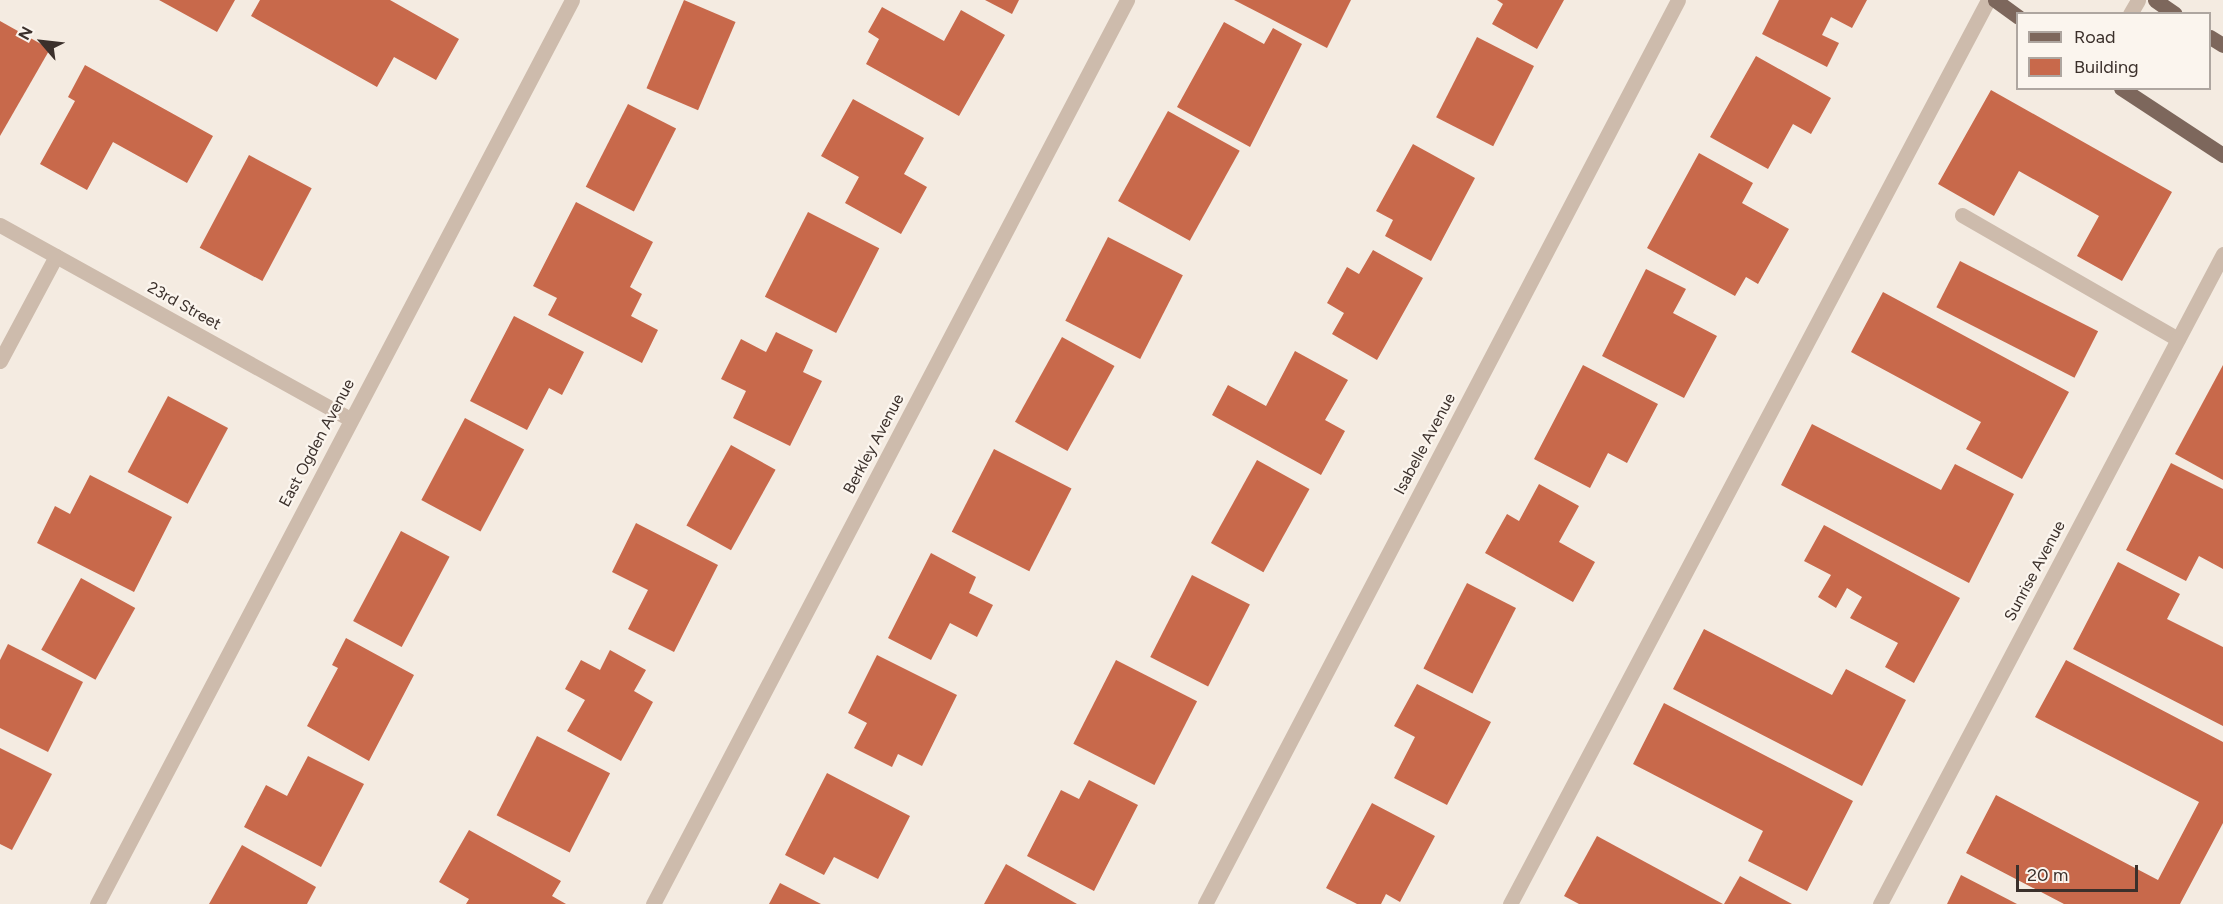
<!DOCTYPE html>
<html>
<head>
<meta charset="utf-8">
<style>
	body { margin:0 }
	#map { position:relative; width:2223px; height:904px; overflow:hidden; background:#f4ebe1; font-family:Figtree,sans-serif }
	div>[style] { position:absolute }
	.building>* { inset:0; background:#c8694b; transform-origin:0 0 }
	.service>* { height:15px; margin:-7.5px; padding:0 7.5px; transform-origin:7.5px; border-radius:7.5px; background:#cdbbac }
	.minor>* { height:15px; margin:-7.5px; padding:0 7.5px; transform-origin:7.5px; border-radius:7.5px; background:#cdbbac }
	.tertiary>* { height:15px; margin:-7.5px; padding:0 7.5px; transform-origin:7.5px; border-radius:7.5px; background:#cdbbac }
	.primary>* { height:15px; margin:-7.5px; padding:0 7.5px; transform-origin:7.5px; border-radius:7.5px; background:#7d675c }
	span { translate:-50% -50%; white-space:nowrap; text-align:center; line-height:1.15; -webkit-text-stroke:4.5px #fbf5ee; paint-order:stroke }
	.street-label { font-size:16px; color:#3b302b }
	.legend { position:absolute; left:2016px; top:12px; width:195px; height:78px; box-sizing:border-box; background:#fbf5ee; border:2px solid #aea6a0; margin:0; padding:8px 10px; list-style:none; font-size:18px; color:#3b302b }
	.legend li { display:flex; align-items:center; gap:12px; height:30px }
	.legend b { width:30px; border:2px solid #aea6a0 }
	.north { position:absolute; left:12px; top:12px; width:60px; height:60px; -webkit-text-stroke:4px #fbf5ee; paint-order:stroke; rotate:298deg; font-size:16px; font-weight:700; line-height:24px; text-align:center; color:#3b302b }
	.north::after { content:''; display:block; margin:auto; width:21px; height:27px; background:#3b302b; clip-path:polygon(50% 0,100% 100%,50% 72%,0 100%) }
	.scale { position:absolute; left:2016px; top:865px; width:122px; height:27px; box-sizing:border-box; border:3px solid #3b302b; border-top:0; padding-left:8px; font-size:18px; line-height:21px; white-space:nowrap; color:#3b302b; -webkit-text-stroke:4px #fbf5ee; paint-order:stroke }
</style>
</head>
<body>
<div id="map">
	<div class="building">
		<i style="clip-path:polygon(159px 0,235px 0,217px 32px)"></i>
		<i style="clip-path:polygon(260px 0,390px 0,459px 39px,436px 80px,394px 57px,377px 87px,251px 16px)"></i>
		<i style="left:684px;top:0;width:56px;height:96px;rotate:23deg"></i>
		<i style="clip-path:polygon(985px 0,1019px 0,1012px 14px)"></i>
		<i style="clip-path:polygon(1234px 0,1351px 0,1327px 48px)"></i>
		<i style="clip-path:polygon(1497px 0,1564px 0,1537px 49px,1492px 24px,1503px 4px)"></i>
		<i style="clip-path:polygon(1779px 0,1867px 0,1852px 28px,1831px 17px,1822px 35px,1839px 43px,1827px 67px,1762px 34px)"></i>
		<i style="clip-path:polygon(882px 7px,944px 41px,961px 10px,1005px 35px,959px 116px,866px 64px,879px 39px,868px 32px)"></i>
		<i style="clip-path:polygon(0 21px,50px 49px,0 136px)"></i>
		<i style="clip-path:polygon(1224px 22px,1264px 44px,1273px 28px,1302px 44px,1250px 147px,1177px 107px)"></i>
		<i style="left:1477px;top:37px;width:64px;height:90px;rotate:27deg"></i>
		<i style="clip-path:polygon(1756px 56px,1831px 98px,1811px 134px,1793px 124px,1768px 169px,1710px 137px)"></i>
		<i style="clip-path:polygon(85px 65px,213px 136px,187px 183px,113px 142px,87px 190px,40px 164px,75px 101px,68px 97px)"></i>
		<i style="clip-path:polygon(1991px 90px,2172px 192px,2122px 281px,2077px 256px,2099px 216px,2019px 171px,1994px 216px,1938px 184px)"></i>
		<i style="clip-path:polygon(853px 99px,924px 138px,904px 174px,927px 187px,901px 234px,845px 203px,859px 177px,821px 156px)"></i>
		<i style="left:628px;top:104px;width:54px;height:93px;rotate:27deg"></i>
		<i style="left:1168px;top:111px;width:82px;height:103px;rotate:29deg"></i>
		<i style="clip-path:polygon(1413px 144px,1475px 178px,1431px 261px,1385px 236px,1393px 220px,1376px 211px)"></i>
		<i style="clip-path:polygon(1699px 153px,1753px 183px,1742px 203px,1789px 229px,1758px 284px,1746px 277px,1735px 296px,1647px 248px)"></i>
		<i style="left:249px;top:155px;width:71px;height:105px;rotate:28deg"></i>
		<i style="clip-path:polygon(576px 202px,653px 242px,630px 287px,642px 294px,631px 316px,658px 330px,642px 363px,548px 315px,557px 298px,533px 286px)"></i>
		<i style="left:808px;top:212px;width:80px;height:95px;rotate:27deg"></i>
		<i style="left:1108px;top:237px;width:84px;height:94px;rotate:27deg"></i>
		<i style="clip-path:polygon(1373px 250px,1423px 278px,1377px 360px,1332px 334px,1344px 313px,1327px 303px,1347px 267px,1359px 274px)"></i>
		<i style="left:1960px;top:261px;width:155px;height:52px;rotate:27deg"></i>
		<i style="clip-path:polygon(1646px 269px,1686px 289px,1673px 313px,1717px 336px,1684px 398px,1602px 356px)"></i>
		<i style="clip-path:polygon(1883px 292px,2069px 392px,2022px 479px,1966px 449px,1981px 422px,1851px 352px)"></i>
		<i style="clip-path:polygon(514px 316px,584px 352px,562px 395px,549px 388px,527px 430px,470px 401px)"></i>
		<i style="clip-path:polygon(776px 332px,813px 350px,803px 372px,822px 381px,790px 446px,733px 418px,746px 391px,721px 379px,741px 339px,766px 352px)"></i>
		<i style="left:1062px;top:337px;width:60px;height:97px;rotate:29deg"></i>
		<i style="clip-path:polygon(1295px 351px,1348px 380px,1325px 420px,1345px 431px,1321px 475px,1212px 415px,1228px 385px,1266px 406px)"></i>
		<i style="clip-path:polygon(1583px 365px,1658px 404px,1627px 463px,1608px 453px,1590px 488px,1534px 459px)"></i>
		<i style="clip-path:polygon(2223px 365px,2223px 480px,2175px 454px)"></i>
		<i style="left:168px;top:396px;width:68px;height:86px;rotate:28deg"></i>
		<i style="left:465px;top:418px;width:67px;height:93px;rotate:28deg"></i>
		<i style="clip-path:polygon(1812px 424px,1941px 490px,1955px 464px,2014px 494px,1969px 583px,1781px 485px)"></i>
		<i style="left:731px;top:445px;width:51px;height:92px;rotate:29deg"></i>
		<i style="left:994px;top:449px;width:87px;height:93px;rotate:27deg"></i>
		<i style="left:1257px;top:460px;width:60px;height:95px;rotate:29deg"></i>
		<i style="clip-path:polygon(2171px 463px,2223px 489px,2223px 569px,2199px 556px,2186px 581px,2126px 550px)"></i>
		<i style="clip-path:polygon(90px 475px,172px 517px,134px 592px,37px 543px,55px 506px,70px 514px)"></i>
		<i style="clip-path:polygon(1539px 484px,1579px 506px,1559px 542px,1595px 562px,1573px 602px,1485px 553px,1507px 514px,1519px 521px)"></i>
		<i style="clip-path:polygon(636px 523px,718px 565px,674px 652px,628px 629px,648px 590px,612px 572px)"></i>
		<i style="clip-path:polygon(1824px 525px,1960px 598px,1914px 683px,1885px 667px,1898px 643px,1850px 618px,1862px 597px,1847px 588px,1836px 608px,1818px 597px,1831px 575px,1804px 561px)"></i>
		<i style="left:401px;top:531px;width:55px;height:102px;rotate:28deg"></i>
		<i style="clip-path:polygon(931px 553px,976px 577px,969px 593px,993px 605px,977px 637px,950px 623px,931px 660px,888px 638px)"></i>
		<i style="clip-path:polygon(2118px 562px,2180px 594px,2167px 619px,2223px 647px,2223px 726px,2073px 649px)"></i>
		<i style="left:1192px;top:575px;width:65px;height:92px;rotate:27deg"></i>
		<i style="left:81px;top:578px;width:62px;height:82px;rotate:29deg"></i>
		<i style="left:1467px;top:583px;width:55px;height:96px;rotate:27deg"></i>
		<i style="clip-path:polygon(1704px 629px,1832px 695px,1846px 669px,1906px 700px,1862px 786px,1673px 689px)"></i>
		<i style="clip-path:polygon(346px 638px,414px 675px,369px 761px,307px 726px,338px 668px,332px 665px)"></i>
		<i style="clip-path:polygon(8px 644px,83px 682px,48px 752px,0 728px,0 660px)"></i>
		<i style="clip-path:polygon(610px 650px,646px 670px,634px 691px,653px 702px,621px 761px,567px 731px,585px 700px,565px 689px,581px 660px,600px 670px)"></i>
		<i style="clip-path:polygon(877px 655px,957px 695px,922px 766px,898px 754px,892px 767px,854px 748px,867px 723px,848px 713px)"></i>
		<i style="left:1116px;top:660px;width:91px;height:94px;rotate:27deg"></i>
		<i style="clip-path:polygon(2066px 660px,2223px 742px,2223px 823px,2180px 904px,2064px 904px,1966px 853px,1996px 795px,2158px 880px,2199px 802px,2035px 717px)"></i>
		<i style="clip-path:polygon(1417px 684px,1491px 722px,1447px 805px,1394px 778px,1415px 737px,1394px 726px)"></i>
		<i style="clip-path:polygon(1664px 703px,1853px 801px,1807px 891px,1748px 861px,1763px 831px,1633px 764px)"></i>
		<i style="left:537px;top:736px;width:82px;height:89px;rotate:27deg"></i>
		<i style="clip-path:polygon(0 748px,52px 774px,12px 850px,0 844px)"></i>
		<i style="clip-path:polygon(308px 756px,364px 784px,321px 867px,244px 827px,266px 785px,287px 796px)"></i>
		<i style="clip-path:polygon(827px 773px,910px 816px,878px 879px,834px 857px,824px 875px,785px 855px)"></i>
		<i style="clip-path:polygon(1089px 780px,1138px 805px,1094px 891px,1027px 856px,1061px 790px,1079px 799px)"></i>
		<i style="clip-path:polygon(1372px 803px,1435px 836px,1400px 902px,1386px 894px,1381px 904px,1357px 904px,1326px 888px)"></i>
		<i style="clip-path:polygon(469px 830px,561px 881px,552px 896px,566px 904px,466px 904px,469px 899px,439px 882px)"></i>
		<i style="clip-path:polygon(1597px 836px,1723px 904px,1579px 904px,1564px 896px)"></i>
		<i style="clip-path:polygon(242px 845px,316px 887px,307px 904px,209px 904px)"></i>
		<i style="clip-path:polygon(1006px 864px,1077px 904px,984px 904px)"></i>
		<i style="clip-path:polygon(1961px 875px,2017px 904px,1947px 904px)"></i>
		<i style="clip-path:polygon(1740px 876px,1792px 904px,1724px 904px)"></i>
		<i style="clip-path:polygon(780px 883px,821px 904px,769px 904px)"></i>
	</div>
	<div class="service">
		<i style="left:1962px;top:215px;width:249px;rotate:29.9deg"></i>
		<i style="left:0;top:361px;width:119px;rotate:-61.9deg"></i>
		<i style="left:1510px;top:904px;width:1023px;rotate:-62.13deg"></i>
	</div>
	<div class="minor">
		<i style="left:0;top:225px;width:400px;rotate:29deg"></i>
		<i style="left:97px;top:904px;width:1021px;rotate:-62.28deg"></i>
		<i style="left:653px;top:904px;width:1021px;rotate:-62.33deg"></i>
		<i style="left:1205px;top:904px;width:1020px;rotate:-62.38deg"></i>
		<i style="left:1880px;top:904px;width:735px;rotate:-62.18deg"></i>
	</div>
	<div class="tertiary">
		<i style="left:2130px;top:14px;width:16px;rotate:-60deg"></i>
	</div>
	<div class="primary">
		<i style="left:1995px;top:0;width:29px;rotate:36deg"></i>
		<i style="left:2155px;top:0;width:24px;rotate:35deg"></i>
		<i style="left:2210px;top:37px;width:15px;rotate:32deg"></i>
		<i style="left:2121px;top:88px;width:122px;rotate:33.3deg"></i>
	</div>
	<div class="street-label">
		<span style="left:184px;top:306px;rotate:29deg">23rd Street</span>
		<span style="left:317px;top:443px;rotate:-62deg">East Ogden Avenue</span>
		<span style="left:874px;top:444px;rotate:-62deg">Berkley Avenue</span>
		<span style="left:1425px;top:444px;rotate:-62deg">Isabelle Avenue</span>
		<span style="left:2035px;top:571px;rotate:-62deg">Sunrise Avenue</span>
	</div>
	<ul class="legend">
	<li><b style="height:8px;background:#7d675c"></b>Road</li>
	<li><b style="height:16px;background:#c8694b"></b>Building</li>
	</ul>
	<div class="north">N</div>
	<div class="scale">20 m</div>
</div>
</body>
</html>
